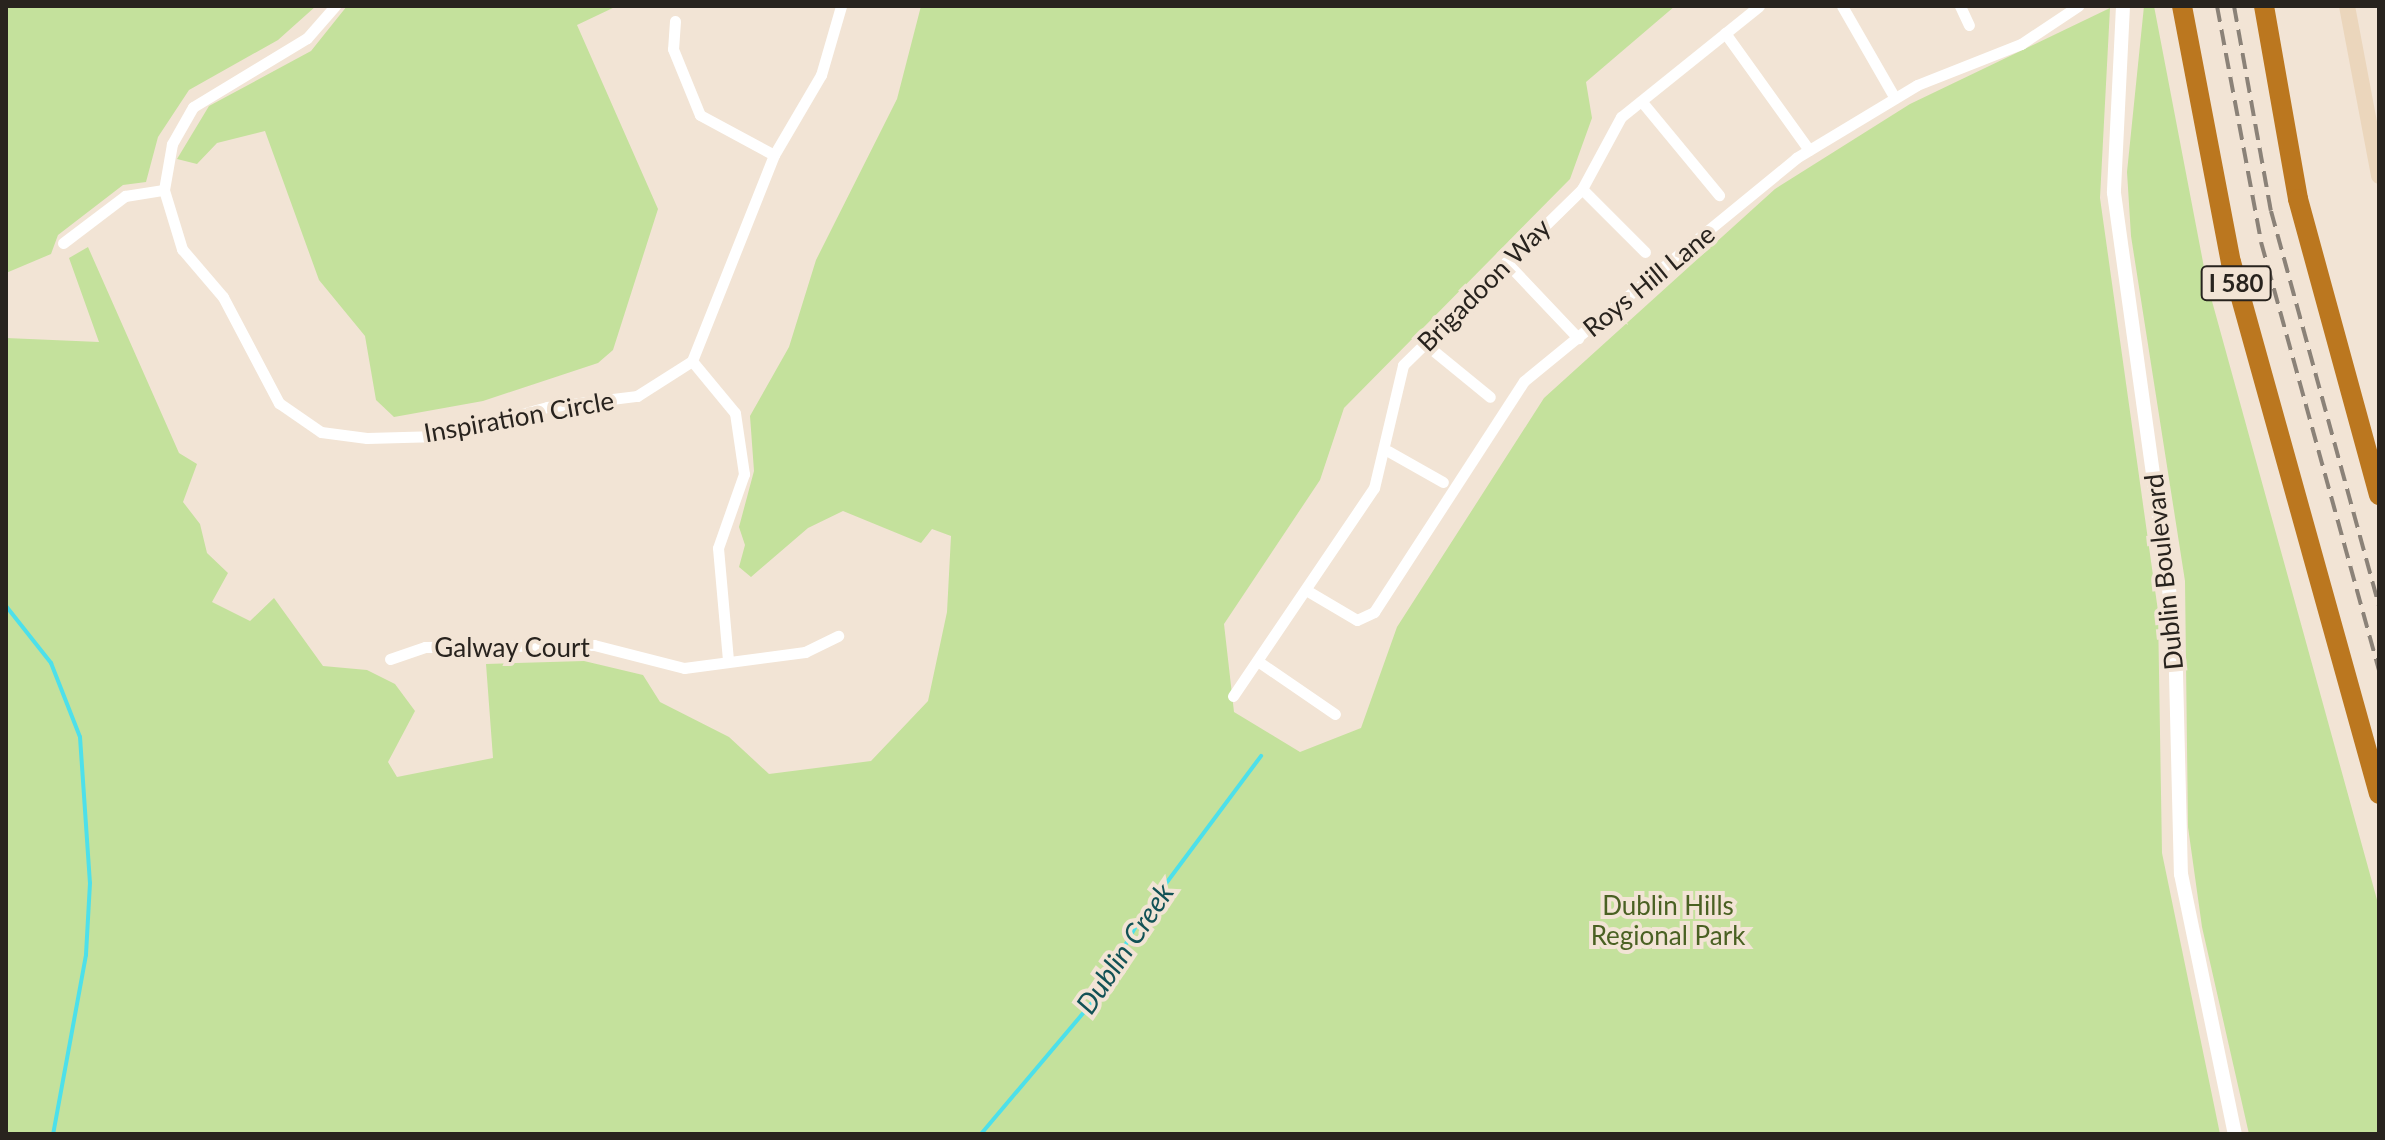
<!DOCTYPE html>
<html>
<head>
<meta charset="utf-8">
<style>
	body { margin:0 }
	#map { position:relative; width:2385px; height:1140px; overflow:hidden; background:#f2e4d5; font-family:Lato,sans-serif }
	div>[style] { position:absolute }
	.green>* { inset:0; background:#c4e19c }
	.stream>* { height:4px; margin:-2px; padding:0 2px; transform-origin:2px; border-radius:2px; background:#4de0ea }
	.minor>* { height:11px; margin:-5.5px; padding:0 5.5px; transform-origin:5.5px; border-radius:5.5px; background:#fff }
	.tertiary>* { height:14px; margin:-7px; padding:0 7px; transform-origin:7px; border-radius:7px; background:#fff }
	.secondary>* { height:16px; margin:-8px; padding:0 8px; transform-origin:8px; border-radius:8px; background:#ebd6bc }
	.motorway>* { height:20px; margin:-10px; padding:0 10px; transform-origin:10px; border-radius:10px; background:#bb771f }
	.rail>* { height:4px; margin-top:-2px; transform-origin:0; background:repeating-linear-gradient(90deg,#8b8278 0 16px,transparent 0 24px) }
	span { translate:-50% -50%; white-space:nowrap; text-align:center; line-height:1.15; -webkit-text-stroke:8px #f2e4d5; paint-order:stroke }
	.shield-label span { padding:2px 6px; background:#f2e4d5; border:2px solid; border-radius:6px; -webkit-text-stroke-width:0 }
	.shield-label { font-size:24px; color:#28231e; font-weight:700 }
	.street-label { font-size:26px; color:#28231e }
	.park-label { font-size:26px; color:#4a6123 }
	.water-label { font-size:28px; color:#125256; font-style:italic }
	.frame { position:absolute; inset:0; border:8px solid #28231e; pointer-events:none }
</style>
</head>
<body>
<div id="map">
	<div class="green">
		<i style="clip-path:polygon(6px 6px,316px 6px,278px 40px,189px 90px,158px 137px,146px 182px,123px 185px,58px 235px,51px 254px,6px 273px)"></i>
		<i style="clip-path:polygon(347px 6px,617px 6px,577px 25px,658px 209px,613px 350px,598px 363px,483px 401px,394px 417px,376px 400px,365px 336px,319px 280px,265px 131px,217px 143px,197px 164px,177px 159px,209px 106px,311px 51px)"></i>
		<i style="clip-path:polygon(921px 6px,1675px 6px,1586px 82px,1592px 118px,1570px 179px,1344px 408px,1320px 480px,1224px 624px,1234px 712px,1300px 752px,1361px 728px,1397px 627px,1544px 398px,1775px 189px,1910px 104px,2110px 8px,2100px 198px,2158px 611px,2162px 853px,2220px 1134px,6px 1134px,6px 338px,99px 342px,69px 258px,88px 247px,179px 453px,197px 464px,183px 502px,200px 524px,207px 553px,228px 573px,212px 602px,250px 621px,274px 598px,323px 666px,367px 670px,395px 684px,415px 711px,388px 762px,397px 777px,493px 758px,486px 664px,584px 661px,643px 675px,660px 702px,729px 737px,769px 774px,871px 761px,928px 701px,947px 612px,951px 536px,932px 529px,921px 543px,843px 511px,808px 528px,751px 577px,739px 567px,745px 545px,739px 527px,754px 471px,750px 416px,789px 347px,816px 260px,897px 99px)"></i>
		<i style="clip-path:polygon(2144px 6px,2154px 6px,2207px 283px,2379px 907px,2379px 1134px,2249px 1134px,2202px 927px,2188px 827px,2185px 581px,2131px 236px,2127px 172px)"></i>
	</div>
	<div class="stream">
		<i style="left:6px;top:606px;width:73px;rotate:51.7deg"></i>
		<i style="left:51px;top:663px;width:79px;rotate:68.6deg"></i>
		<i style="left:80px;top:737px;width:146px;rotate:86.1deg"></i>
		<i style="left:90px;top:883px;width:72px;rotate:93.2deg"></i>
		<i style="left:86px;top:955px;width:182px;rotate:100.4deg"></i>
		<i style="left:981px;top:1134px;width:177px;rotate:-49.8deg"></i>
		<i style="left:1095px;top:999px;width:94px;rotate:-60.7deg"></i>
		<i style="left:1141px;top:917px;width:201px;rotate:-53.3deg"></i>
	</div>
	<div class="minor">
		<i style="left:335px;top:6px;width:43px;rotate:131.2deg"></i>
		<i style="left:307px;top:38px;width:133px;rotate:148.8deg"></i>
		<i style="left:193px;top:107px;width:43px;rotate:119.6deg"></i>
		<i style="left:172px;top:144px;width:47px;rotate:99.9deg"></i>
		<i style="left:164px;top:190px;width:62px;rotate:73deg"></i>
		<i style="left:182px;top:249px;width:63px;rotate:49.5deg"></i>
		<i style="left:223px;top:297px;width:120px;rotate:62.2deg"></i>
		<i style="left:279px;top:403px;width:51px;rotate:34.6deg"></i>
		<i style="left:321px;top:432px;width:46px;rotate:7.4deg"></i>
		<i style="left:367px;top:438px;width:72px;rotate:-1.6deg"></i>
		<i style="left:439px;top:436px;width:112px;rotate:-15deg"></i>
		<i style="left:547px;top:407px;width:91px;rotate:-7deg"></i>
		<i style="left:637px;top:396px;width:65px;rotate:-32.5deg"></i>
		<i style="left:692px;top:361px;width:222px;rotate:-68.3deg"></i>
		<i style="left:774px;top:155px;width:93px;rotate:-59.6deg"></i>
		<i style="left:821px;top:75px;width:72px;rotate:-73.8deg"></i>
		<i style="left:1842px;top:6px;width:106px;rotate:60.1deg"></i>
		<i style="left:1960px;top:6px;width:21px;rotate:65deg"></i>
		<i style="left:675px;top:21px;width:28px;rotate:94deg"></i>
		<i style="left:673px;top:49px;width:71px;rotate:67.8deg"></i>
		<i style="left:700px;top:115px;width:84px;rotate:28.4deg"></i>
		<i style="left:1725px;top:33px;width:144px;rotate:54.3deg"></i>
		<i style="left:1642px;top:102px;width:121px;rotate:50.4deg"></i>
		<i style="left:1582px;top:189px;width:89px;rotate:45deg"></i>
		<i style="left:63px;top:243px;width:78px;rotate:-37.2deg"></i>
		<i style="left:125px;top:196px;width:39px;rotate:-9deg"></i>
		<i style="left:1506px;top:262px;width:105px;rotate:46.5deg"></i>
		<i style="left:1424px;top:343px;width:85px;rotate:39.3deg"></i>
		<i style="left:692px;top:361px;width:67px;rotate:50.4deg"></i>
		<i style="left:735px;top:413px;width:62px;rotate:81.6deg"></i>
		<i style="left:744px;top:474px;width:78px;rotate:109.4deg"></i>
		<i style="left:718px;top:548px;width:113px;rotate:84.9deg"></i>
		<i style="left:1388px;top:451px;width:63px;rotate:29.4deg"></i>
		<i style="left:1306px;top:590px;width:59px;rotate:30.5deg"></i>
		<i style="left:1357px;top:620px;width:19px;rotate:-25deg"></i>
		<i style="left:1374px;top:612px;width:275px;rotate:-57deg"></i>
		<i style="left:1524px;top:381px;width:352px;rotate:-39.3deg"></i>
		<i style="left:1796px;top:158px;width:141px;rotate:-31.1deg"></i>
		<i style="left:1917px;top:85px;width:112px;rotate:-21.5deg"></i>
		<i style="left:2021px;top:44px;width:69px;rotate:-33.7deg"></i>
		<i style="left:390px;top:659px;width:37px;rotate:-19deg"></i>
		<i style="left:425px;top:647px;width:169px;rotate:-0.7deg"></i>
		<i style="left:594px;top:645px;width:93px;rotate:14.3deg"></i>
		<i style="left:684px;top:668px;width:122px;rotate:-7.5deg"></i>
		<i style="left:805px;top:652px;width:37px;rotate:-26deg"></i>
		<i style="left:1259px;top:662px;width:92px;rotate:34.4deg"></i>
		<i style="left:1233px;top:696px;width:251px;rotate:-55.9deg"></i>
		<i style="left:1374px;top:488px;width:126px;rotate:-76.7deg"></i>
		<i style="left:1403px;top:365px;width:251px;rotate:-44.5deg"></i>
		<i style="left:1582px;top:189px;width:82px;rotate:-61.6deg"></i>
		<i style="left:1621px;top:117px;width:177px;rotate:-38.8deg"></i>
	</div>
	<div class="tertiary">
		<i style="left:2123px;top:6px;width:187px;rotate:92.8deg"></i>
		<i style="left:2114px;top:193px;width:443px;rotate:82.1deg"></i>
		<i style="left:2175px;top:632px;width:242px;rotate:88.6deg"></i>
		<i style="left:2181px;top:874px;width:266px;rotate:78.3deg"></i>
	</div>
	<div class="secondary">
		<i style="left:2347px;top:6px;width:173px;rotate:79.3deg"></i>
	</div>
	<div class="motorway">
		<i style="left:2182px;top:6px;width:261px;rotate:79.2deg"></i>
		<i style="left:2231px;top:262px;width:552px;rotate:74.45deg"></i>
		<i style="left:2264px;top:6px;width:196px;rotate:80deg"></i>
		<i style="left:2298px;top:199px;width:307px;rotate:74.7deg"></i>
	</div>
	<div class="rail">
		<i style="left:2217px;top:6px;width:240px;rotate:79.4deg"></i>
		<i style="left:2261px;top:242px;width:445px;rotate:74.6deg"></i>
		<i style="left:2234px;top:6px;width:208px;rotate:79.8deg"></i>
		<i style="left:2271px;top:211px;width:410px;rotate:74.7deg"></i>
	</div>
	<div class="shield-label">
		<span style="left:2236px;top:283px">I 580</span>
	</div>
	<div class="street-label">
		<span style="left:1649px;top:281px;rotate:-39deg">Roys Hill Lane</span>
		<span style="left:1484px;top:285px;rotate:-45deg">Brigadoon Way</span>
		<span style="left:519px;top:417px;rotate:-10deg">Inspiration Circle</span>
		<span style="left:2164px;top:572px;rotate:-96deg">Dublin Boulevard</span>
		<span style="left:512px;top:648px">Galway Court</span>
	</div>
	<div class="park-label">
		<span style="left:1668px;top:921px">Dublin Hills<br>Regional Park</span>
	</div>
	<div class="water-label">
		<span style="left:1124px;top:948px;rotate:-56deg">Dublin Creek</span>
	</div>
	<div class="frame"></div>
</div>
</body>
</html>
